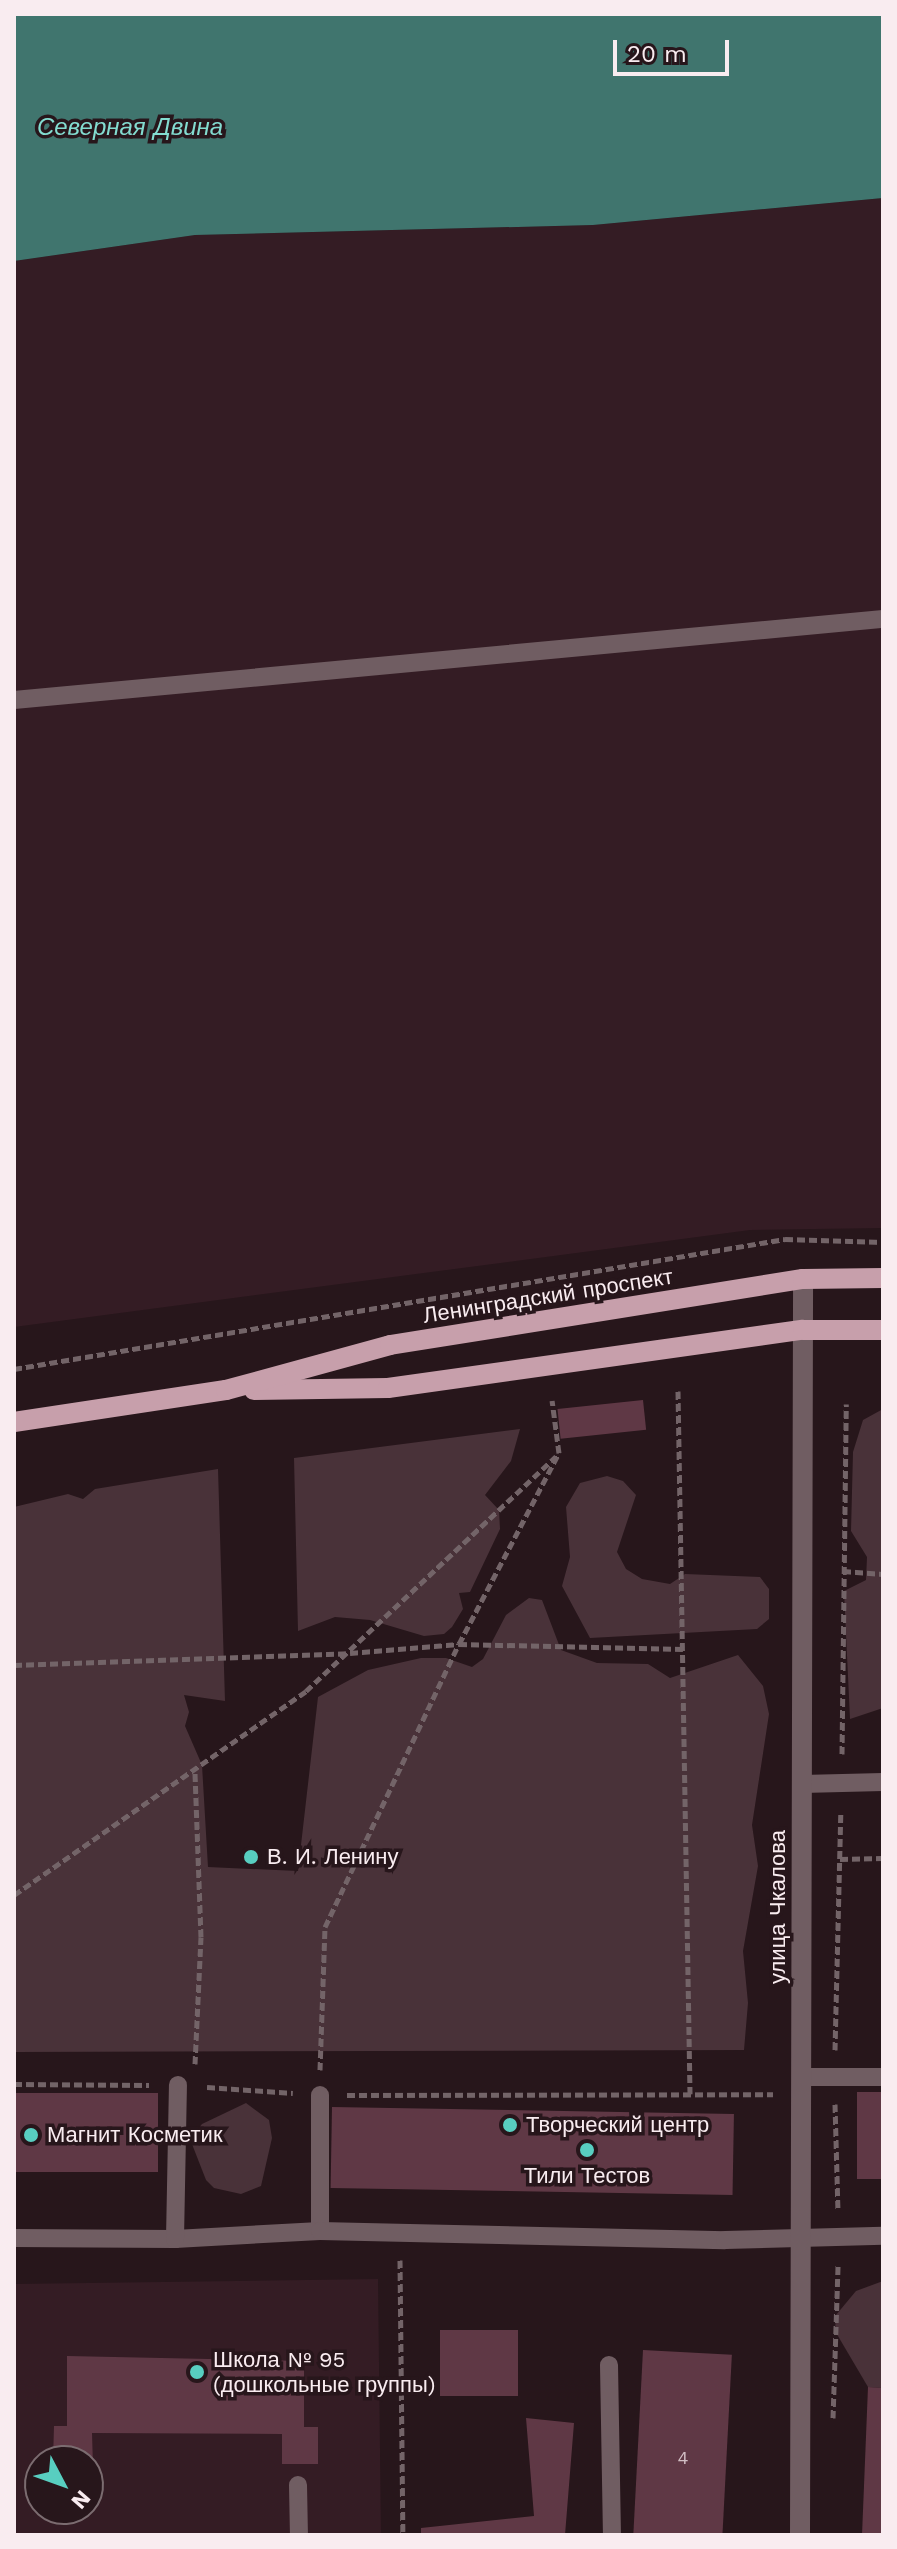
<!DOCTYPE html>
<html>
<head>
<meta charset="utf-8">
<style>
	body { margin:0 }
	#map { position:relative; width:897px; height:2549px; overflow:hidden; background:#27161b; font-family:"Work Sans",sans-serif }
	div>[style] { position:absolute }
	.built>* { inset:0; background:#341c24 }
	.green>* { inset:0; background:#493239 }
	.water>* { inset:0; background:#40756e }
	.building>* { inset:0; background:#5f3845; transform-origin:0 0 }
	.path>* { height:5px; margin-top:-2.5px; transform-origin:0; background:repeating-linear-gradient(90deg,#736468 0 8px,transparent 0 12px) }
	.lane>* { height:18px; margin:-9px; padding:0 9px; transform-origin:9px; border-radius:9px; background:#705d62 }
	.street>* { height:20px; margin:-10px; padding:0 10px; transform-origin:10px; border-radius:10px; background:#705d62 }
	.primary>* { height:20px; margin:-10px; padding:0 10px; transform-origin:10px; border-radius:10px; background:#c79fab }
	.dots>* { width:22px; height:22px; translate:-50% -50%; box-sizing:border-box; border:4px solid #27161b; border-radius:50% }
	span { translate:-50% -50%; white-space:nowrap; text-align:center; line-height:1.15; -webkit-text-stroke:7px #27161b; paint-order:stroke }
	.number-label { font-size:18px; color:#d2bfc5 }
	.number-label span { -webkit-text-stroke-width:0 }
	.street-label { font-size:22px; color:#f9ecf0 }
	.poi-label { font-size:22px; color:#f9ecf0 }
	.left { translate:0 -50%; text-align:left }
	.water-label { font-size:24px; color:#83dcd0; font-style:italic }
	.frame { position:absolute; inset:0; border:16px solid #f9ecf0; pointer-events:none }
	.north { position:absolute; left:24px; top:2445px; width:80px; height:80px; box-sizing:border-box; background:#27161b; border:2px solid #7b6c70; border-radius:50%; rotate:131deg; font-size:22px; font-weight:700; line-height:32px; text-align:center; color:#f9ecf0 }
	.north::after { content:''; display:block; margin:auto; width:28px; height:36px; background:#58cec0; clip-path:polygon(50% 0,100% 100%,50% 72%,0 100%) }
	.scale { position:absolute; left:613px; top:40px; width:116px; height:36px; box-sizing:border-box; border:4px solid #f9ecf0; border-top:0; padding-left:10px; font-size:24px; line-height:28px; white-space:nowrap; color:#f9ecf0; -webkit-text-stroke:6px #27161b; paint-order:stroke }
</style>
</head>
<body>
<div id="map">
	<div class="built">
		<i style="clip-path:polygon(883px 198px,883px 1228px,750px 1230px,14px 1327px,14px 261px,195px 235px,593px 225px)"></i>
		<i style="clip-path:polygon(evenodd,378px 2279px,381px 2535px,14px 2535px,14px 2284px,378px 2279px,40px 2461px,88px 2461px,88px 2509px,40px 2509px,40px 2461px)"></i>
	</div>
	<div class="green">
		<i style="clip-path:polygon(883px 1409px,883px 1708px,850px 1719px,844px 1591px,866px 1580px,867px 1557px,851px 1531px,853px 1452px,863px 1420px)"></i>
		<i style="clip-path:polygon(520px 1429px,511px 1461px,485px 1495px,499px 1510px,500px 1529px,470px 1592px,459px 1593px,463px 1609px,452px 1627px,444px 1634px,424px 1636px,370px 1620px,335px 1617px,298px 1631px,294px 1458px)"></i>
		<i style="clip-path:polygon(218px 1469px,225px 1701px,184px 1695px,189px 1712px,185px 1726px,202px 1765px,208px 1867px,298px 1871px,318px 1697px,368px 1670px,421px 1658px,446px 1658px,472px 1667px,483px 1659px,506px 1615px,529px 1598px,542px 1600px,561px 1650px,597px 1663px,648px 1664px,670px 1678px,738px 1655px,763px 1686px,769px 1714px,752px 1825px,758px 1866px,743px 1951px,748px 2003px,744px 2050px,14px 2052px,14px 1507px,68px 1494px,83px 1499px,95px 1489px)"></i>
		<i style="clip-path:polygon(607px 1476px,623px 1481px,636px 1495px,617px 1552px,626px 1569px,642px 1579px,670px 1584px,685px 1574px,760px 1577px,769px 1589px,769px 1619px,757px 1629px,590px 1638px,562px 1586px,570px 1557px,566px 1507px,580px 1483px)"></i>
		<i style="clip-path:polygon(246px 2103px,269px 2120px,272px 2138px,261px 2186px,241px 2194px,214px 2188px,206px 2180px,190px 2139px,202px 2124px)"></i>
		<i style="clip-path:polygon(883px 2281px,883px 2388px,868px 2387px,835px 2331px,836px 2315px,856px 2291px)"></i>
	</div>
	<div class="water">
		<i style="clip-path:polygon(14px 14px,883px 14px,883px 198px,593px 225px,195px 235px,14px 261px)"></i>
	</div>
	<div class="building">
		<i style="left:643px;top:1400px;width:30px;height:86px;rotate:84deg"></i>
		<i style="left:857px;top:2092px;width:26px;height:87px"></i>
		<i style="left:14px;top:2093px;width:144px;height:79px"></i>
		<i style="left:332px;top:2107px;width:402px;height:81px;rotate:1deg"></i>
		<i style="left:440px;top:2330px;width:78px;height:66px"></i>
		<i style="left:643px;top:2350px;width:89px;height:185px;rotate:3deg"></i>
		<i style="clip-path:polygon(67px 2356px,304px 2361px,304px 2427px,318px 2427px,318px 2464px,282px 2464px,282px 2434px,92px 2433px,93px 2466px,53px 2461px,54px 2426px,67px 2426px)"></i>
		<i style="clip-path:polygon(868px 2387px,883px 2388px,883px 2535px,862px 2535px)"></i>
		<i style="clip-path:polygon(526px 2418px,574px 2423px,565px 2535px,421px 2535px,421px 2528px,534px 2516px)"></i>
	</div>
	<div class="path">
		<i style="left:14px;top:1369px;width:782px;rotate:-9.57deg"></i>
		<i style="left:785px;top:1239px;width:98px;rotate:1.8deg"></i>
		<i style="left:678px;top:1391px;width:703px;rotate:89.02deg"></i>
		<i style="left:843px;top:1571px;width:40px;rotate:4.3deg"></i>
		<i style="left:14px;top:1665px;width:336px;rotate:-2deg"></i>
		<i style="left:350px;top:1653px;width:109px;rotate:-4.7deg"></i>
		<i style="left:459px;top:1644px;width:224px;rotate:1.3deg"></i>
		<i style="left:842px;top:1754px;width:350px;rotate:-89.3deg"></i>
		<i style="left:840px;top:1859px;width:43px;rotate:-1.3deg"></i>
		<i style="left:14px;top:1895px;width:356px;rotate:-34.9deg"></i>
		<i style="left:306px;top:1691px;width:343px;rotate:-43.2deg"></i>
		<i style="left:835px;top:2050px;width:238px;rotate:-88.6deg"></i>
		<i style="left:195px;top:2064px;width:127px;rotate:-87.3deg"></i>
		<i style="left:201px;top:1937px;width:167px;rotate:-92.1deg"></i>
		<i style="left:320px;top:2070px;width:143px;rotate:-88deg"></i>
		<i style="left:325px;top:1927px;width:313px;rotate:-64.7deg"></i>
		<i style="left:459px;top:1644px;width:216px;rotate:-62.4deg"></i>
		<i style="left:559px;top:1453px;width:53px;rotate:-97.5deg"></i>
		<i style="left:14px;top:2084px;width:135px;rotate:0.4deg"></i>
		<i style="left:207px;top:2087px;width:86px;rotate:4deg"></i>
		<i style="left:347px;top:2095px;width:426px;rotate:-0.1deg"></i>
		<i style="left:835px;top:2104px;width:106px;rotate:88.4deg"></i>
		<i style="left:400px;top:2260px;width:275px;rotate:89.4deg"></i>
		<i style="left:833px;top:2418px;width:154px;rotate:-88.1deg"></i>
	</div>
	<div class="lane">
		<i style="left:14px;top:700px;width:873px;rotate:-5.33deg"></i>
		<i style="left:802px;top:1784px;width:81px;rotate:-1.4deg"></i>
		<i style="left:803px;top:2077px;width:80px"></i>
		<i style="left:320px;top:2095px;width:136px;rotate:90deg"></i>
		<i style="left:14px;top:2238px;width:161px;rotate:0.4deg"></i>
		<i style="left:175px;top:2239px;width:145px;rotate:-3.2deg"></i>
		<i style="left:320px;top:2231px;width:405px;rotate:1.3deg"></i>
		<i style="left:725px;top:2240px;width:158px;rotate:-1.5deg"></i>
		<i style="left:175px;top:2239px;width:154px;rotate:-88.9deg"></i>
		<i style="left:609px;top:2365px;width:170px;rotate:89deg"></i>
		<i style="left:298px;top:2485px;width:50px;rotate:88.9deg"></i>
	</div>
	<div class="street">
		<i style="left:800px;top:2535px;width:1256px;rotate:-89.86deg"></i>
	</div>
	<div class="primary">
		<i style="left:254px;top:1390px;width:134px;rotate:-0.9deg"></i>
		<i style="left:388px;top:1388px;width:419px;rotate:-8deg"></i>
		<i style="left:803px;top:1330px;width:80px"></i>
		<i style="left:14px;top:1422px;width:214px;rotate:-8.6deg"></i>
		<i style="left:226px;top:1390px;width:170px;rotate:-15.3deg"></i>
		<i style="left:390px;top:1345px;width:418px;rotate:-9.1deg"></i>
		<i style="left:803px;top:1279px;width:80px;rotate:-0.7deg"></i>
	</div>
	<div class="dots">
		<i style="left:251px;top:1857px;background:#58cec0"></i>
		<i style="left:510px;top:2125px;background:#58cec0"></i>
		<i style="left:31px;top:2135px;background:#58cec0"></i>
		<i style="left:587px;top:2150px;background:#58cec0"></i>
		<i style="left:197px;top:2372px;background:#58cec0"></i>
	</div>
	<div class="number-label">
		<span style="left:683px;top:2458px">4</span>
	</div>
	<div class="street-label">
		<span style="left:548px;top:1296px;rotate:-9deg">Ленинградский проспект</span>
		<span style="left:778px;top:1907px;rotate:-90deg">улица Чкалова</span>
	</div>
	<div class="poi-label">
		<span class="left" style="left:267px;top:1857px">В. И. Ленину</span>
		<span class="left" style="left:526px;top:2125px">Творческий центр</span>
		<span class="left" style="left:47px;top:2135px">Магнит Косметик</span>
		<span style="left:587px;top:2176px">Тили Тестов</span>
		<span class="left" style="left:213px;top:2372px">Школа № 95<br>(дошкольные группы)</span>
	</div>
	<div class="water-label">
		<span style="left:130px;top:128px">Северная Двина</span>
	</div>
	<div class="frame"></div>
	<div class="north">N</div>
	<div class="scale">20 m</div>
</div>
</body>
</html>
